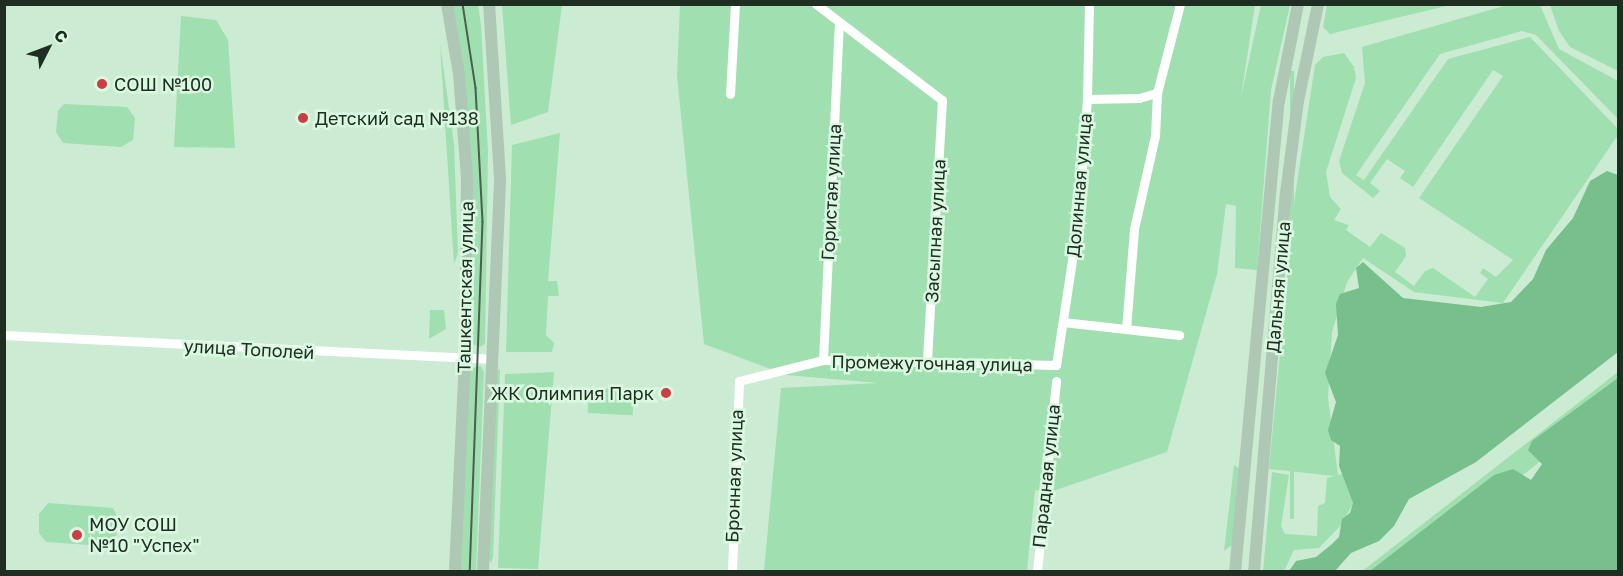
<!DOCTYPE html>
<html>
<head>
<meta charset="utf-8">
<style>
	body { margin:0 }
	#map { position:relative; width:1623px; height:576px; overflow:hidden; background:#ccebd3; font-family:"Golos Text",sans-serif }
	div>[style] { position:absolute }
	.green>* { inset:0; background:#a0dfaf; transform-origin:0 0 }
	.forest>* { inset:0; background:#77bf8b }
	.street>* { height:9px; margin:-4.5px; padding:0 4.5px; transform-origin:4.5px; border-radius:4.5px; background:#fff }
	.secondary>* { height:12px; margin:-6px; padding:0 6px; transform-origin:6px; border-radius:6px; background:#afc8b6 }
	.tram>* { height:1.5px; margin:-0.75px; padding:0 0.75px; transform-origin:0.75px; border-radius:0.75px; background:#4c5e50 }
	.dots>* { width:16px; height:16px; translate:-50% -50%; box-sizing:border-box; border:3px solid #d9f9e0; border-radius:50% }
	span { translate:-50% -50%; white-space:nowrap; text-align:center; line-height:1.15; -webkit-text-stroke:5px #d9f9e0; paint-order:stroke }
	.poi-label { font-size:18px; color:#202d23 }
	.left { translate:0 -50%; text-align:left }
	.right { translate:-100% -50%; text-align:right }
	.street-label { font-size:18px; color:#202d23 }
	.frame { position:absolute; inset:0; border:6px solid #202d23; pointer-events:none }
	.north { position:absolute; left:18px; top:18px; width:60px; height:60px; -webkit-text-stroke:4px #d9f9e0; paint-order:stroke; rotate:48deg; font-size:16px; font-weight:700; line-height:24px; text-align:center; color:#202d23 }
	.north::after { content:''; display:block; margin:auto; width:21px; height:27px; background:#202d23; clip-path:polygon(50% 0,100% 100%,50% 72%,0 100%) }
</style>
</head>
<body>
<div id="map">
	<div class="green">
		<i style="clip-path:polygon(450px 5px,478px 5px,481px 25px,488px 152px,485px 344px,480px 347px,465px 341px,469px 217px)"></i>
		<i style="clip-path:polygon(502px 5px,562px 5px,548px 112px,511px 125px)"></i>
		<i style="clip-path:polygon(680px 5px,1255px 5px,1241px 97px,1261px 5px,1290px 5px,1271px 90px,1257px 270px,1235px 268px,1236px 206px,1226px 204px,1217px 274px,1167px 452px,1050px 492px,1035px 490px,1027px 571px,764px 571px,781px 388px,879px 383px,787px 375px,704px 344px,677px 75px)"></i>
		<i style="clip-path:polygon(1327px 5px,1327px 4px,1450px 5px,1330px 34px,1323px 27px)"></i>
		<i style="clip-path:polygon(1507px 5px,1540px 5px,1559px 49px,1618px 81px,1618px 119px,1536px 35px,1522px 31px,1440px 54px,1356px 175px,1364px 180px,1448px 59px,1530px 37px,1618px 129px,1618px 135px,1503px 303px,1414px 292px,1363px 258px,1347px 282px,1332px 332px,1328px 398px,1338px 475px,1342px 474px,1353px 503px,1342px 524px,1319px 548px,1294px 550px,1284px 571px,1263px 572px,1272px 472px,1289px 475px,1281px 526px,1285px 534px,1317px 536px,1318px 506px,1325px 503px,1327px 478px,1334px 476px,1269px 469px,1295px 196px,1315px 65px,1323px 57px,1344px 53px,1354px 67px,1356px 78px,1326px 172px,1330px 197px,1341px 209px,1334px 220px,1349px 225px,1346px 230px,1370px 247px,1381px 233px,1405px 248px,1406px 256px,1395px 272px,1414px 286px,1425px 271px,1433px 268px,1475px 297px,1488px 279px,1480px 273px,1483px 268px,1496px 277px,1513px 260px,1419px 198px,1503px 76px,1493px 70px,1413px 187px,1400px 178px,1405px 171px,1387px 159px,1370px 183px,1380px 191px,1373px 198px,1342px 173px,1339px 161px,1365px 83px,1362px 47px)"></i>
		<i style="clip-path:polygon(1550px 5px,1618px 6px,1618px 71px,1570px 47px,1559px 31px)"></i>
		<i style="clip-path:polygon(181px 16px,216px 20px,228px 40px,235px 148px,174px 147px)"></i>
		<i style="clip-path:polygon(440px 44px,454px 144px,458px 253px,454px 264px)"></i>
		<i style="left:1290px;top:71px;width:4px;height:448px"></i>
		<i style="clip-path:polygon(64px 104px,127px 107px,135px 118px,133px 140px,121px 147px,63px 143px,56px 132px,58px 111px)"></i>
		<i style="clip-path:polygon(560px 133px,548px 281px,557px 281px,559px 296px,548px 296px,546px 335px,554px 343px,552px 352px,506px 352px,512px 145px)"></i>
		<i style="clip-path:polygon(430px 310px,444px 310px,446px 329px,429px 339px)"></i>
		<i style="clip-path:polygon(481px 366px,484px 372px,476px 571px,458px 572px,469px 369px)"></i>
		<i style="clip-path:polygon(500px 369px,493px 557px,491px 563px,487px 556px,496px 372px)"></i>
		<i style="clip-path:polygon(554px 372px,538px 569px,498px 568px,505px 374px)"></i>
		<i style="clip-path:polygon(1618px 372px,1618px 399px,1403px 571px,1361px 572px)"></i>
		<i style="left:589px;top:388px;width:45px;height:25px;rotate:3deg"></i>
		<i style="clip-path:polygon(1234px 465px,1240px 469px,1233px 544px,1224px 551px)"></i>
		<i style="clip-path:polygon(48px 503px,113px 508px,118px 518px,116px 538px,104px 546px,46px 542px,39px 533px,39px 514px)"></i>
	</div>
	<div class="forest">
		<i style="clip-path:polygon(1607px 171px,1618px 175px,1618px 352px,1476px 462px,1409px 499px,1394px 526px,1379px 541px,1351px 553px,1335px 571px,1289px 571px,1296px 561px,1316px 557px,1332px 544px,1339px 537px,1342px 519px,1350px 513px,1353px 503px,1339px 466px,1340px 446px,1331px 440px,1328px 430px,1336px 402px,1325px 373px,1338px 335px,1336px 304px,1340px 294px,1359px 288px,1356px 268px,1363px 262px,1403px 298px,1481px 307px,1511px 302px,1533px 279px,1546px 250px,1573px 218px,1590px 181px)"></i>
		<i style="clip-path:polygon(1618px 378px,1618px 571px,1370px 571px,1494px 475px,1513px 469px,1531px 480px,1542px 464px,1528px 450px,1532px 441px)"></i>
	</div>
	<div class="street">
		<i style="left:816px;top:4px;width:158px;rotate:37.3deg"></i>
		<i style="left:942px;top:100px;width:261px;rotate:93.3deg"></i>
		<i style="left:730px;top:94px;width:90px;rotate:-86.8deg"></i>
		<i style="left:1087px;top:99px;width:52px;rotate:-1.1deg"></i>
		<i style="left:1139px;top:98px;width:19px;rotate:-16deg"></i>
		<i style="left:1063px;top:322px;width:117px;rotate:6.4deg"></i>
		<i style="left:1126px;top:329px;width:100px;rotate:-85.4deg"></i>
		<i style="left:1134px;top:229px;width:95px;rotate:-77.3deg"></i>
		<i style="left:1155px;top:136px;width:43px;rotate:-87.3deg"></i>
		<i style="left:1157px;top:93px;width:92px;rotate:-75.5deg"></i>
		<i style="left:4px;top:335px;width:490px;rotate:2.8deg"></i>
		<i style="left:823px;top:360px;width:336px;rotate:-87.3deg"></i>
		<i style="left:732px;top:572px;width:191px;rotate:-87.9deg"></i>
		<i style="left:739px;top:381px;width:87px;rotate:-14deg"></i>
		<i style="left:823px;top:360px;width:233px;rotate:1.2deg"></i>
		<i style="left:1056px;top:365px;width:146px;rotate:-81.3deg"></i>
		<i style="left:1078px;top:221px;width:122px;rotate:-85.8deg"></i>
		<i style="left:1087px;top:99px;width:95px;rotate:-88.8deg"></i>
		<i style="left:1037px;top:572px;width:192px;rotate:-84.3deg"></i>
	</div>
	<div class="secondary">
		<i style="left:447px;top:4px;width:71px;rotate:80.3deg"></i>
		<i style="left:459px;top:74px;width:104px;rotate:85.6deg"></i>
		<i style="left:467px;top:178px;width:180px;rotate:90.6deg"></i>
		<i style="left:465px;top:358px;width:214px;rotate:92.7deg"></i>
		<i style="left:483px;top:572px;width:394px;rotate:-87.5deg"></i>
		<i style="left:500px;top:178px;width:174px;rotate:-93.6deg"></i>
		<i style="left:1235px;top:572px;width:473px;rotate:-84.7deg"></i>
		<i style="left:1279px;top:101px;width:99px;rotate:-78.9deg"></i>
		<i style="left:1254px;top:572px;width:380px;rotate:-85.2deg"></i>
		<i style="left:1286px;top:193px;width:93px;rotate:-82.6deg"></i>
		<i style="left:1298px;top:101px;width:99px;rotate:-78.3deg"></i>
	</div>
	<div class="tram">
		<i style="left:463px;top:4px;width:85px;rotate:81.2deg"></i>
		<i style="left:476px;top:88px;width:134px;rotate:87deg"></i>
		<i style="left:483px;top:222px;width:350px;rotate:92.1deg"></i>
	</div>
	<div class="dots">
		<i style="left:102px;top:84px;background:#cc3d44"></i>
		<i style="left:303px;top:118px;background:#cc3d44"></i>
		<i style="left:666px;top:393px;background:#cc3d44"></i>
		<i style="left:77px;top:535px;background:#cc3d44"></i>
	</div>
	<div class="poi-label">
		<span class="left" style="left:114px;top:84px">СОШ №100</span>
		<span class="left" style="left:315px;top:118px">Детский сад №138</span>
		<span class="right" style="left:654px;top:393px">ЖК Олимпия Парк</span>
		<span class="left" style="left:89px;top:535px">МОУ СОШ<br>№10 "Успех"</span>
	</div>
	<div class="street-label">
		<span style="left:1079px;top:185px;rotate:-85deg">Долинная улица</span>
		<span style="left:831px;top:192px;rotate:-87deg">Гористая улица</span>
		<span style="left:935px;top:231px;rotate:-87deg">Засыпная улица</span>
		<span style="left:465px;top:287px;rotate:-89deg">Ташкентская улица</span>
		<span style="left:1278px;top:287px;rotate:-85deg">Дальняя улица</span>
		<span style="left:249px;top:349px;rotate:3deg">улица Тополей</span>
		<span style="left:932px;top:363px;rotate:1deg">Промежуточная улица</span>
		<span style="left:734px;top:476px;rotate:-88deg">Бронная улица</span>
		<span style="left:1046px;top:476px;rotate:-84deg">Парадная улица</span>
	</div>
	<div class="frame"></div>
	<div class="north">С</div>
</div>
</body>
</html>
